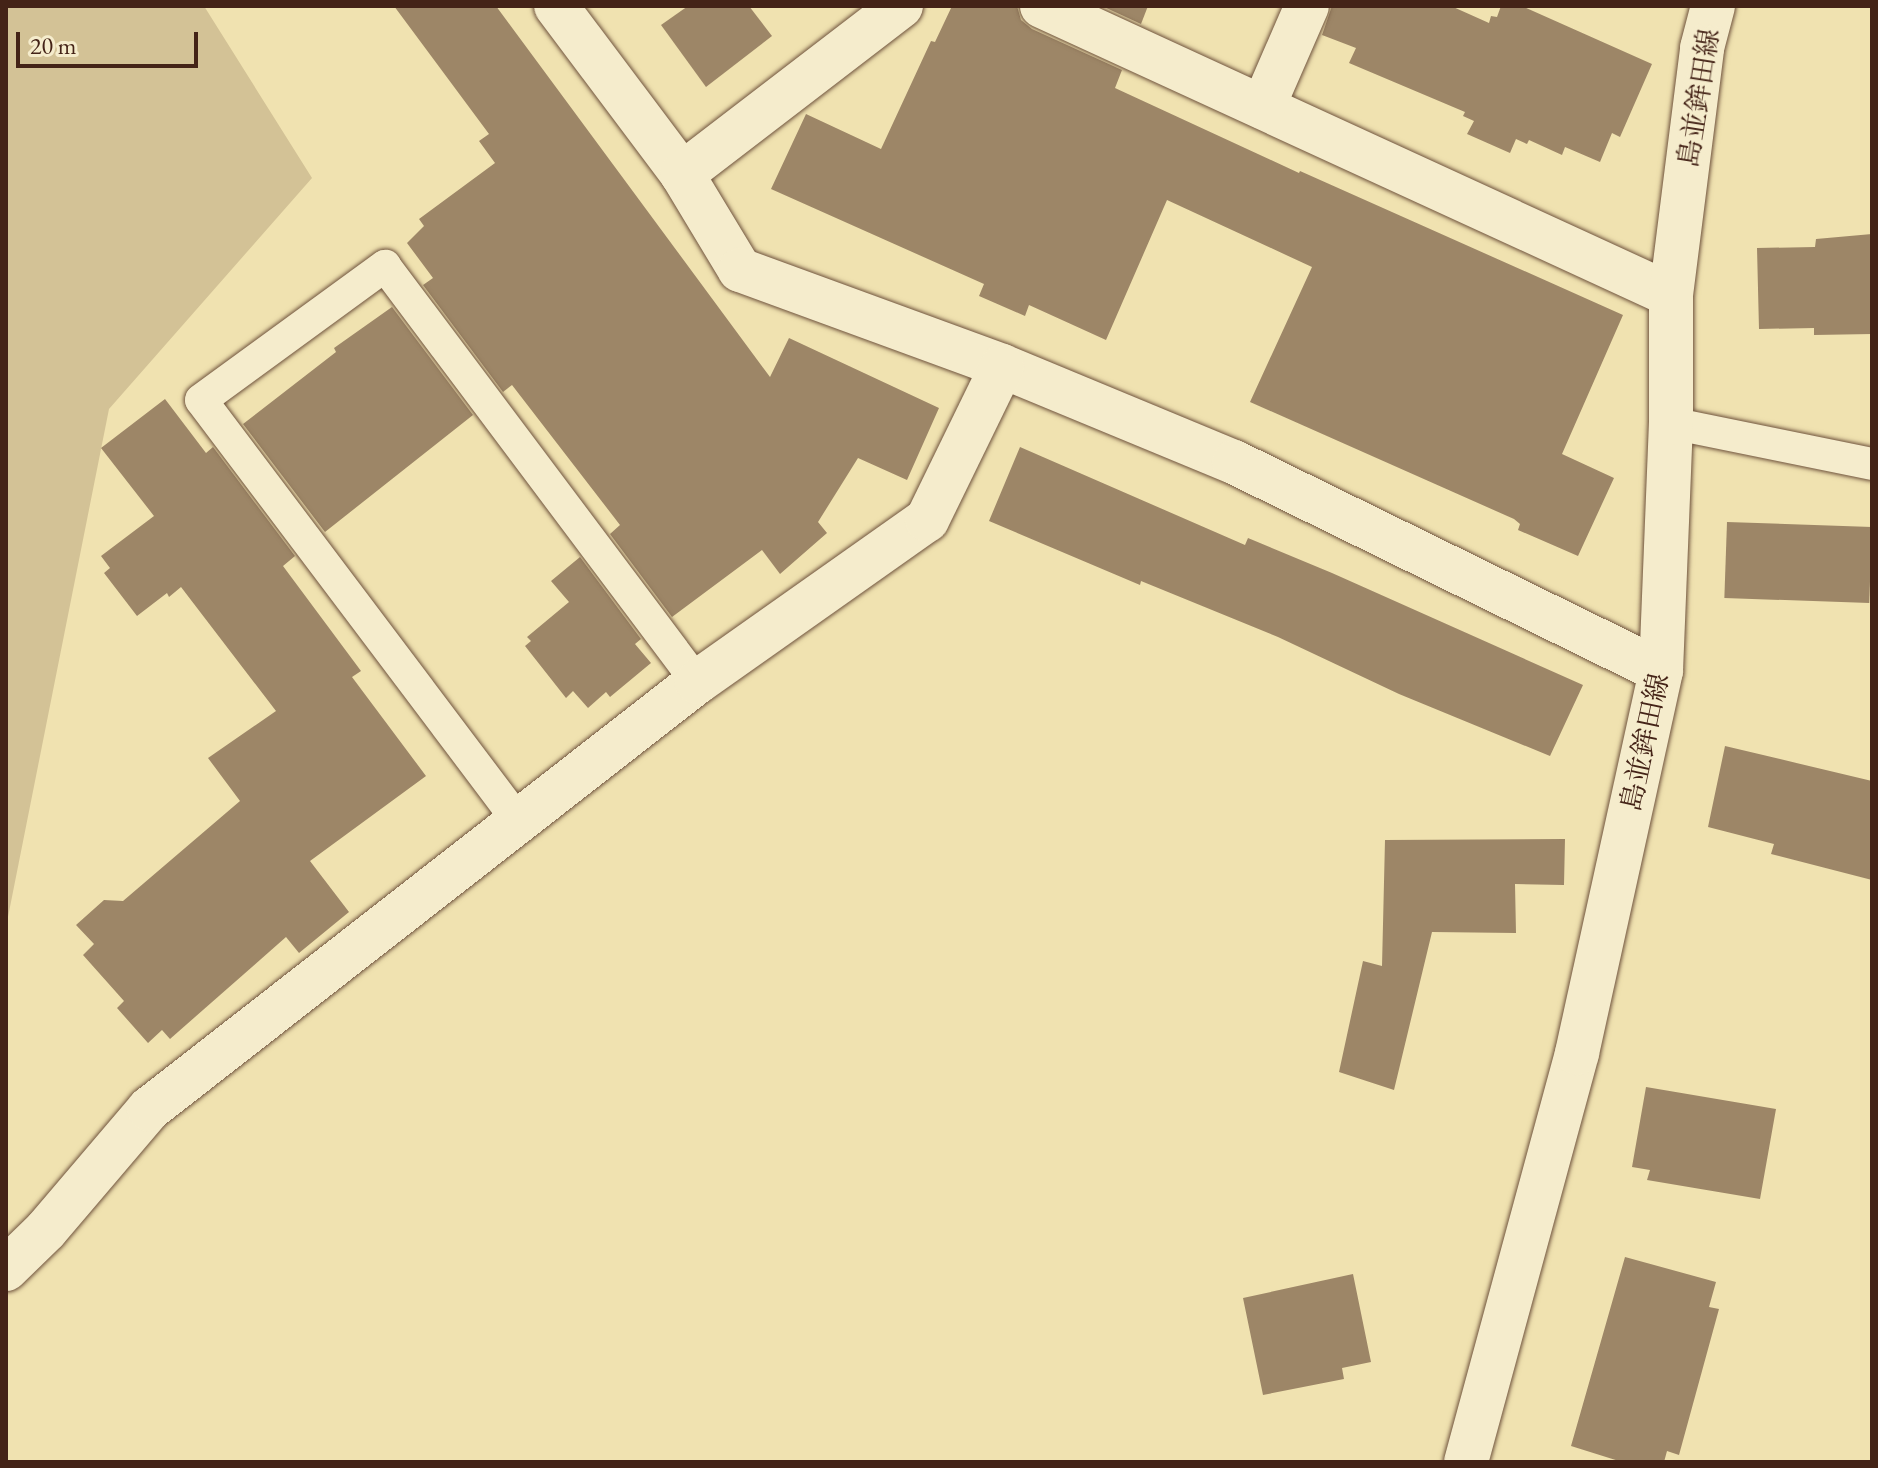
<!DOCTYPE html>
<html>
<head>
<meta charset="utf-8">
<style>
	body { margin:0 }
	#map { position:relative; width:1878px; height:1468px; overflow:hidden; background:#f0e2b0; font-family:"EB Garamond","Noto Serif JP",serif }
	div>[style] { position:absolute }
	.green>* { inset:0; background:#d3c296 }
	.building>* { inset:0; background:#9d8667; transform-origin:0 0 }
	.roads { filter:drop-shadow(0 0 2px #6f533d) drop-shadow(0 0 2px #6f533d) }
	.lane>* { height:32px; margin:-16px; padding:0 16px; transform-origin:16px; border-radius:16px; background:#f5eccc }
	.street>* { height:44px; margin:-22px; padding:0 22px; transform-origin:22px; border-radius:22px; background:#f5eccc }
	.secondary>* { height:44px; margin:-22px; padding:0 22px; transform-origin:22px; border-radius:22px; background:#f5eccc }
	span { translate:-50% -50%; white-space:nowrap; text-align:center; line-height:1.15; -webkit-text-stroke:8px #f5eccc; paint-order:stroke }
	.street-label { font-size:28px; color:#442317 }
	.frame { position:absolute; inset:0; border:8px solid #442317; pointer-events:none }
	.scale { position:absolute; left:16px; top:32px; width:182px; height:36px; box-sizing:border-box; border:4px solid #442317; border-top:0; padding-left:10px; font-size:24px; line-height:28px; white-space:nowrap; color:#442317; -webkit-text-stroke:6px #f5eccc; paint-order:stroke }
</style>
</head>
<body>
<div id="map">
	<div class="green">
		<i style="clip-path:polygon(6px 6px,204px 6px,312px 178px,109px 409px,6px 927px)"></i>
	</div>
	<div class="building">
		<i style="clip-path:polygon(394px 6px,496px 6px,770px 377px,789px 338px,939px 408px,907px 480px,858px 458px,818px 522px,827px 533px,780px 574px,762px 550px,672px 617px,610px 534px,620px 525px,512px 385px,503px 392px,423px 285px,433px 278px,407px 243px,424px 226px,419px 219px,495px 163px,479px 141px,489px 134px)"></i>
		<i style="clip-path:polygon(688px 6px,749px 6px,772px 36px,706px 87px,661px 25px)"></i>
		<i style="clip-path:polygon(952px 6px,1017px 6px,1021px 20px,1032px 29px,1122px 70px,1115px 88px,1299px 173px,1300px 171px,1623px 315px,1562px 454px,1614px 478px,1578px 556px,1518px 530px,1520px 524px,1514px 519px,1250px 402px,1312px 267px,1167px 200px,1106px 340px,1029px 305px,1025px 316px,979px 296px,984px 284px,771px 189px,806px 114px,881px 149px,931px 41px,935px 42px)"></i>
		<i style="clip-path:polygon(1102px 6px,1148px 6px,1141px 24px)"></i>
		<i style="clip-path:polygon(1332px 6px,1451px 6px,1489px 23px,1491px 16px,1497px 17px,1501px 6px,1522px 6px,1652px 64px,1620px 137px,1612px 133px,1600px 162px,1565px 147px,1562px 155px,1529px 140px,1527px 144px,1516px 139px,1510px 153px,1467px 134px,1474px 121px,1463px 116px,1465px 112px,1349px 63px,1356px 48px,1322px 35px)"></i>
		<i style="clip-path:polygon(1872px 234px,1872px 334px,1814px 335px,1814px 328px,1759px 329px,1757px 248px,1815px 247px,1816px 239px)"></i>
		<i style="clip-path:polygon(392px 307px,473px 415px,325px 532px,243px 424px,336px 352px,334px 348px)"></i>
		<i style="clip-path:polygon(165px 399px,206px 453px,213px 447px,295px 556px,283px 566px,361px 671px,352px 677px,426px 776px,310px 861px,349px 912px,299px 953px,286px 937px,170px 1039px,162px 1030px,148px 1043px,117px 1008px,124px 1001px,83px 955px,94px 944px,76px 925px,104px 900px,123px 901px,240px 801px,208px 758px,276px 711px,181px 587px,169px 597px,167px 593px,137px 616px,104px 573px,110px 568px,101px 556px,154px 516px,101px 448px)"></i>
		<i style="clip-path:polygon(1020px 447px,1245px 545px,1248px 538px,1332px 573px,1583px 685px,1550px 756px,1399px 694px,1278px 637px,1141px 581px,1140px 585px,989px 521px)"></i>
		<i style="left:1727px;top:522px;width:145px;height:76px;rotate:2deg"></i>
		<i style="clip-path:polygon(580px 557px,641px 639px,635px 644px,651px 663px,610px 697px,606px 692px,588px 708px,573px 691px,566px 698px,525px 646px,531px 641px,527px 637px,569px 602px,551px 581px)"></i>
		<i style="clip-path:polygon(1725px 746px,1872px 781px,1872px 880px,1771px 854px,1774px 844px,1708px 827px)"></i>
		<i style="clip-path:polygon(1565px 839px,1564px 885px,1515px 884px,1516px 933px,1432px 932px,1394px 1090px,1339px 1072px,1363px 961px,1382px 966px,1385px 840px)"></i>
		<i style="clip-path:polygon(1646px 1087px,1776px 1109px,1760px 1199px,1647px 1180px,1650px 1170px,1632px 1167px)"></i>
		<i style="clip-path:polygon(1625px 1257px,1716px 1282px,1709px 1307px,1719px 1309px,1679px 1455px,1667px 1451px,1664px 1462px,1622px 1462px,1571px 1446px)"></i>
		<i style="clip-path:polygon(1353px 1274px,1371px 1362px,1342px 1368px,1344px 1379px,1263px 1395px,1243px 1298px)"></i>
	</div>
	<div class="roads">
		<div class="lane">
			<i style="left:1671px;top:423px;width:205px;rotate:11.5deg"></i>
			<i style="left:519px;top:822px;width:528px;rotate:-127deg"></i>
			<i style="left:201px;top:400px;width:228px;rotate:-36.1deg"></i>
			<i style="left:385px;top:266px;width:520px;rotate:53.13deg"></i>
		</div>
		<div class="street">
			<i style="left:556px;top:6px;width:210px;rotate:53.1deg"></i>
			<i style="left:682px;top:174px;width:112px;rotate:58.9deg"></i>
			<i style="left:740px;top:270px;width:279px;rotate:20.1deg"></i>
			<i style="left:1002px;top:366px;width:251px;rotate:22.5deg"></i>
			<i style="left:1234px;top:462px;width:475px;rotate:26.1deg"></i>
			<i style="left:1042px;top:6px;width:692px;rotate:24.68deg"></i>
			<i style="left:1263px;top:107px;width:110px;rotate:-66.5deg"></i>
			<i style="left:682px;top:174px;width:276px;rotate:-37.5deg"></i>
			<i style="left:6px;top:1269px;width:56px;rotate:-44.3deg"></i>
			<i style="left:46px;top:1230px;width:159px;rotate:-49.6deg"></i>
			<i style="left:149px;top:1109px;width:695px;rotate:-37.93deg"></i>
			<i style="left:697px;top:682px;width:281px;rotate:-35.2deg"></i>
			<i style="left:927px;top:520px;width:171px;rotate:-64deg"></i>
		</div>
		<div class="secondary">
			<i style="left:1466px;top:1462px;width:424px;rotate:-74.8deg"></i>
			<i style="left:1577px;top:1053px;width:391px;rotate:-77.6deg"></i>
			<i style="left:1661px;top:671px;width:248px;rotate:-87.7deg"></i>
			<i style="left:1671px;top:423px;width:128px;rotate:-90deg"></i>
			<i style="left:1671px;top:295px;width:249px;rotate:-82.8deg"></i>
			<i style="left:1702px;top:48px;width:43px;rotate:-75.3deg"></i>
		</div>
	</div>
	<div class="street-label">
		<span style="left:1698px;top:98px;rotate:-81deg">島並鉾田線</span>
		<span style="left:1644px;top:742px;rotate:-78deg">島並鉾田線</span>
	</div>
	<div class="frame"></div>
	<div class="scale">20 m</div>
</div>
</body>
</html>
